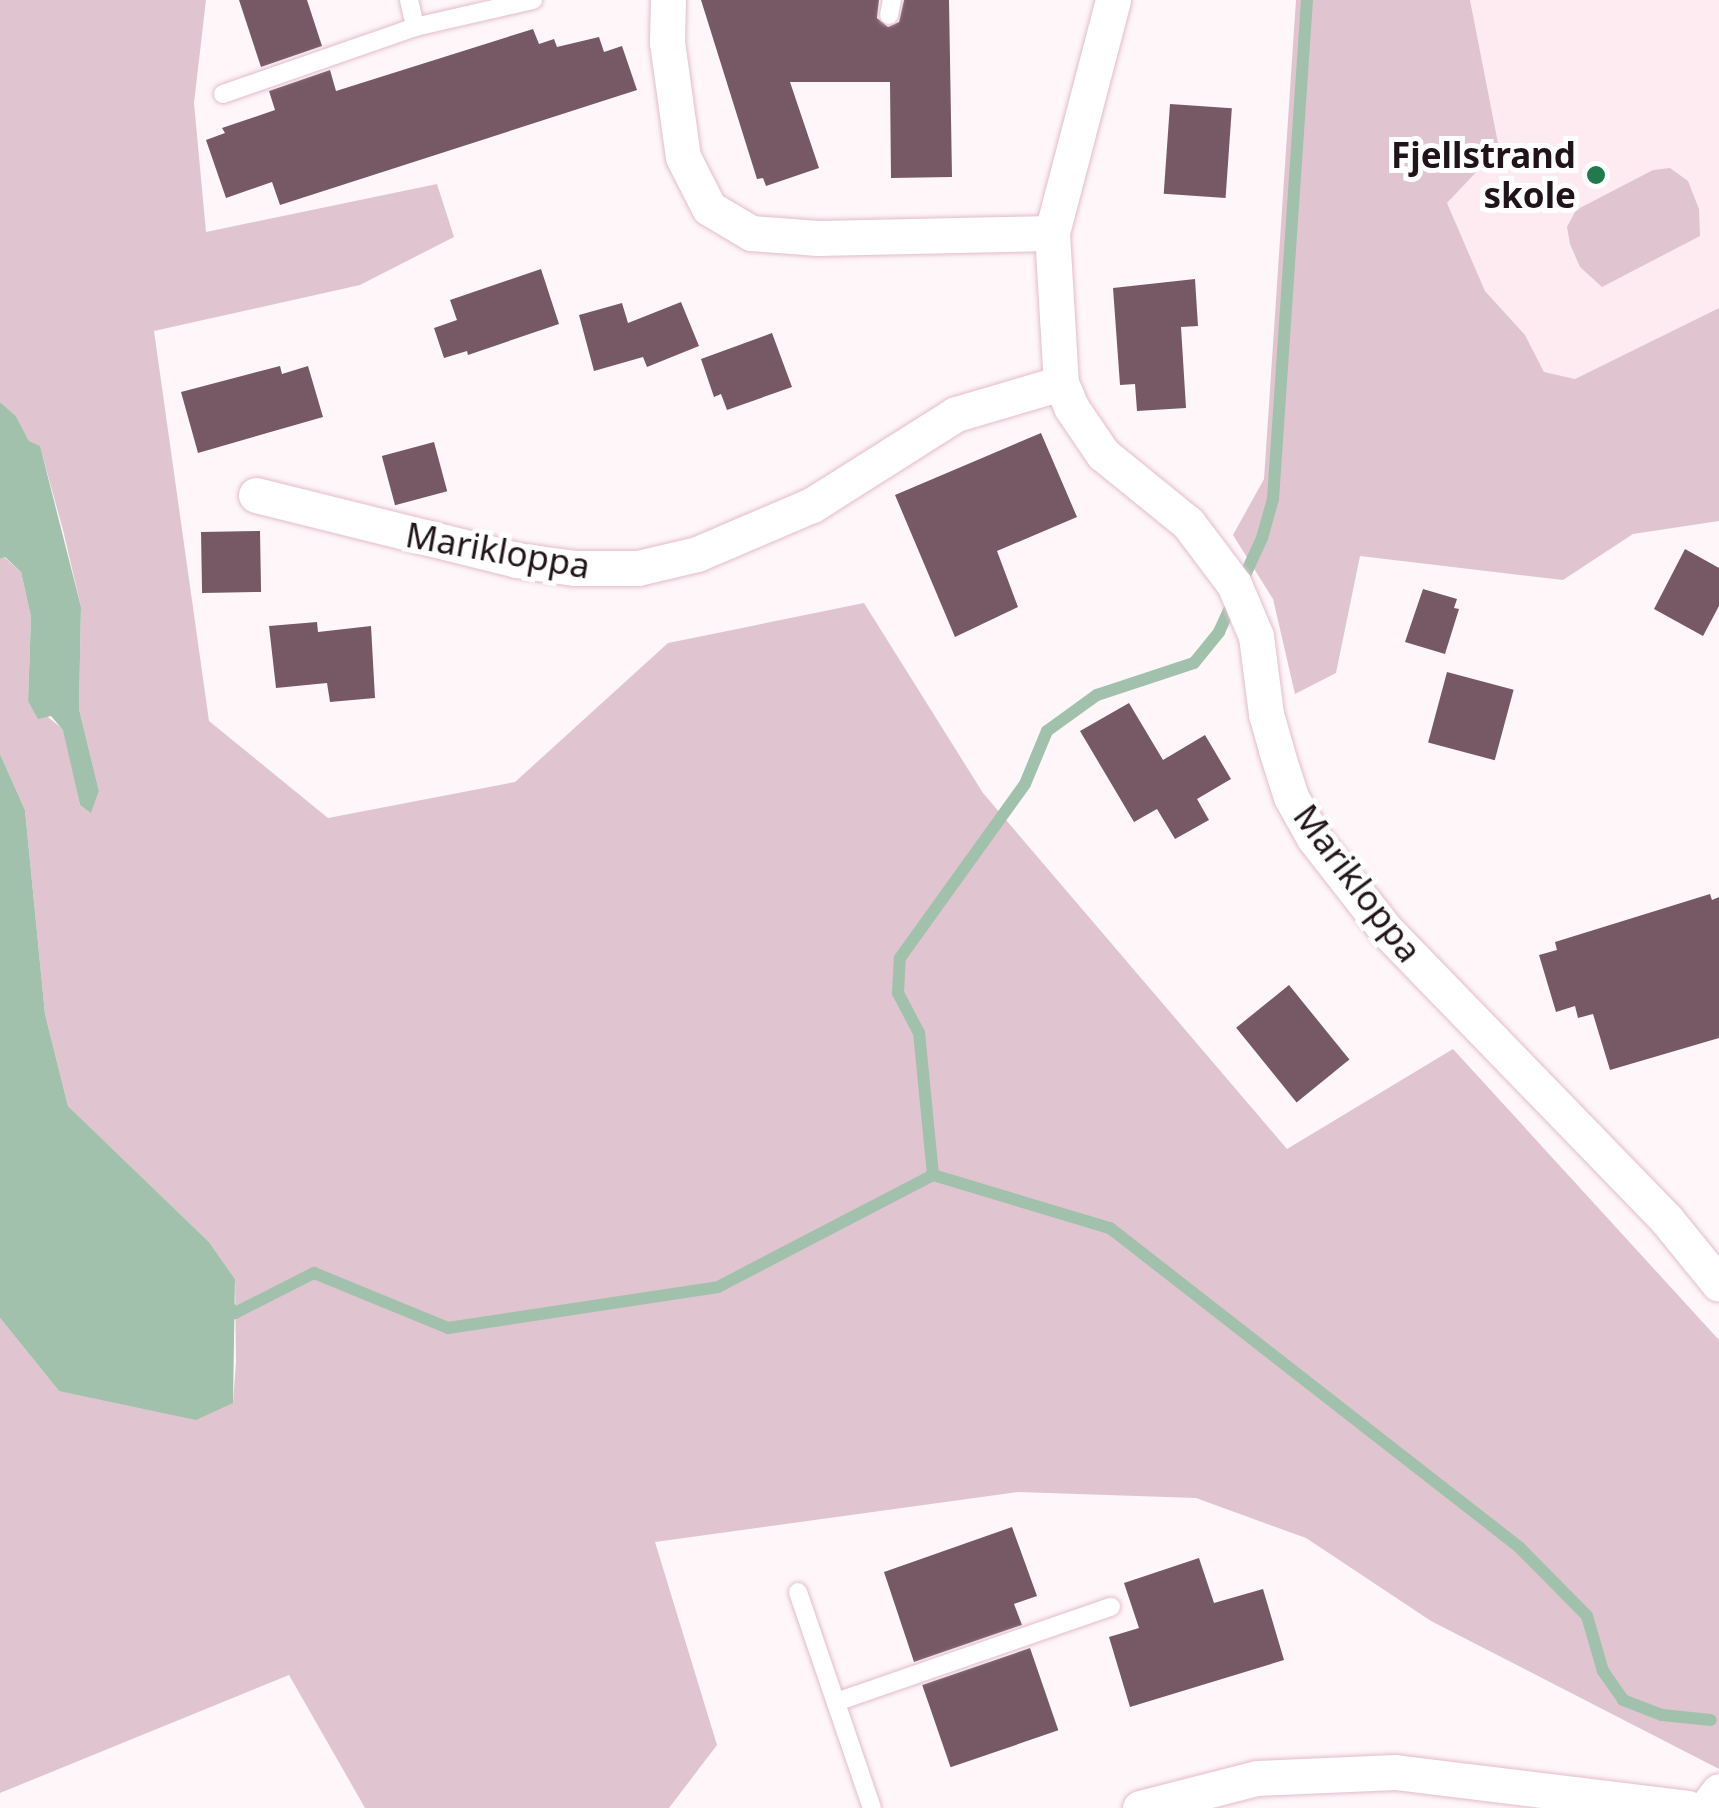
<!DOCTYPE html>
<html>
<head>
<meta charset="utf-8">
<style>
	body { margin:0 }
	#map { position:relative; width:1719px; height:1808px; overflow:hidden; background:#fef6f9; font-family:"Noto Sans",sans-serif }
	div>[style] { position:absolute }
	.built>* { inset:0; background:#feebf2 }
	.green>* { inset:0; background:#e0c5d0 }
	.water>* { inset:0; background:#a1c1ac }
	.stream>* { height:12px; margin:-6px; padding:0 6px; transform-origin:6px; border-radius:6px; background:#a1c1ac }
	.building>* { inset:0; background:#775966; transform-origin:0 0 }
	.roads { filter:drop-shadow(0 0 2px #e2bccc) drop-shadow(0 0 2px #e2bccc) }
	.service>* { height:18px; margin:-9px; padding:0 9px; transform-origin:9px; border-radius:9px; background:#fff }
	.minor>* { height:35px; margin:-17.5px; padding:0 17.5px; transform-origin:17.5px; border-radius:17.5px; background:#fff }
	.dots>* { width:28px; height:28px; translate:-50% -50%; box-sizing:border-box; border:5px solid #fff; border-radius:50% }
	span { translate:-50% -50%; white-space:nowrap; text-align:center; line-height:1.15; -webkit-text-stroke:10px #fff; paint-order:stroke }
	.poi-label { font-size:35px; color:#201319; font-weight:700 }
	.right { translate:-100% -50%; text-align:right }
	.street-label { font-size:35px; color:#201319 }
</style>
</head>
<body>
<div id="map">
	<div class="built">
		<i style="clip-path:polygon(1470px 0,1719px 0,1719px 308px,1576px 379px,1544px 373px,1525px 335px,1485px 291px,1447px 203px,1499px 147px)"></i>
	</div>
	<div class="green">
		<i style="clip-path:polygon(0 0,206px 0,194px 103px,206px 232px,437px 184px,454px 237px,360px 285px,154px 331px,209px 721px,328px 818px,515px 782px,668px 643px,864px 603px,983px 793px,1287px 1149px,1453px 1049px,1719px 1340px,1719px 1769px,1431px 1621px,1306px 1538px,1196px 1498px,1018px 1492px,655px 1542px,717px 1745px,669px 1808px,365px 1808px,289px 1675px,0 1793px,0 1318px,59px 1391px,233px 1403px,236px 1362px,235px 1279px,209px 1242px,68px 1106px,45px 1014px,25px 810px,0 754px,0 559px,4px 557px,21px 572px,31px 617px,28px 701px,64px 730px,80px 805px,91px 812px,99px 791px,79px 709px,81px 607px,63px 530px,40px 447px,29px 441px,16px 416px,0 402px)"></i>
		<i style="clip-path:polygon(1296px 0,1470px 0,1499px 148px,1447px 203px,1485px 291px,1525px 335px,1544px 372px,1575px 379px,1719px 308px,1719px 521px,1633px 534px,1563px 580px,1360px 556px,1336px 673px,1295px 694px,1273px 599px,1233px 535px,1264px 479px)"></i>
		<i style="clip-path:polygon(1670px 168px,1688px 181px,1699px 209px,1700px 236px,1602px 287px,1580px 267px,1570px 244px,1567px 227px,1576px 210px,1653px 170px)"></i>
	</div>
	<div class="water">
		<i style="clip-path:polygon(0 402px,16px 416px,29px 441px,40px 446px,81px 607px,79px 709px,99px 791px,91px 813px,80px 805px,63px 730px,51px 716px,38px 719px,28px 701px,31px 617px,21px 572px,5px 557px,0 559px)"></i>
		<i style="clip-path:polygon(0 754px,25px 810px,45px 1014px,68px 1106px,209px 1242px,235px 1279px,233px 1403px,196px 1420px,59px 1391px,0 1318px)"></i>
	</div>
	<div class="stream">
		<i style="left:933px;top:1175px;width:143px;rotate:-95.6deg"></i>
		<i style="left:919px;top:1033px;width:45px;rotate:-117.7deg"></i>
		<i style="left:898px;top:993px;width:35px;rotate:-87deg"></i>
		<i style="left:900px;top:958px;width:214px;rotate:-54.3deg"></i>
		<i style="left:1025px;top:784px;width:57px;rotate:-67.5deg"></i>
		<i style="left:1047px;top:731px;width:62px;rotate:-35.8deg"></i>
		<i style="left:1097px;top:695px;width:102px;rotate:-18.3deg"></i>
		<i style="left:1194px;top:663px;width:40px;rotate:-51deg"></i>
		<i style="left:1219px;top:632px;width:103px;rotate:-65.4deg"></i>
		<i style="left:1262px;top:538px;width:41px;rotate:-74.2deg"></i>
		<i style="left:1273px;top:499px;width:500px;rotate:-86.1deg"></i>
		<i style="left:225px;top:1302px;width:15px;rotate:48deg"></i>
		<i style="left:235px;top:1313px;width:89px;rotate:-26.9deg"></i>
		<i style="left:314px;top:1273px;width:145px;rotate:22.3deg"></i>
		<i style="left:448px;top:1328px;width:273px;rotate:-8.6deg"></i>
		<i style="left:718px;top:1287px;width:242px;rotate:-27.5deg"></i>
		<i style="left:933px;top:1175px;width:185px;rotate:16.7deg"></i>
		<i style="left:1110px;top:1228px;width:519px;rotate:37.95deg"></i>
		<i style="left:1519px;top:1547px;width:97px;rotate:45.4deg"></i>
		<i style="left:1587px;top:1616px;width:57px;rotate:73.8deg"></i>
		<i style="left:1603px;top:1671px;width:35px;rotate:55deg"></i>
		<i style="left:1623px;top:1700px;width:42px;rotate:21deg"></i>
		<i style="left:1662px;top:1715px;width:49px;rotate:5.8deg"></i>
	</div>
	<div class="building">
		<i style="clip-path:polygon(239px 0,307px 0,322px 46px,261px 67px)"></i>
		<i style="clip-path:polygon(701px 0,879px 0,877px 18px,888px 27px,899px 22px,904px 0,949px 0,952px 177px,891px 178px,890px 82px,790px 82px,819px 168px,766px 186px,763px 178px,757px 179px)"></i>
		<i style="clip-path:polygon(533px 29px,539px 44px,554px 39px,557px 47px,599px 37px,604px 52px,622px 46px,637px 90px,280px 205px,272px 182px,226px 198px,206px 140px,225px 133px,222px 128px,275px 110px,269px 91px,330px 70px,336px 91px)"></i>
		<i style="left:1170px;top:104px;width:62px;height:90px;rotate:4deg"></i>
		<i style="clip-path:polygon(541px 269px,559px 324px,468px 355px,467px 351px,444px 358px,434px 328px,457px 320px,450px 300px)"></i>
		<i style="clip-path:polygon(1195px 279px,1198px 326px,1181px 327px,1186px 408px,1137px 411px,1135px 384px,1120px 385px,1113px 288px)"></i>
		<i style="clip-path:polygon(681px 302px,699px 346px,647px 367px,643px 357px,594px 371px,579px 315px,622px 303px,628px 323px)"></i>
		<i style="clip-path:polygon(772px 333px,792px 387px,727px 410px,721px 394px,714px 397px,701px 359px)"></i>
		<i style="clip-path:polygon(280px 366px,282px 374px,308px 366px,323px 417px,198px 453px,181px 392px)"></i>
		<i style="clip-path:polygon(1041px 433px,1077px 517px,997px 551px,1018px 607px,955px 637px,895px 495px)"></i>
		<i style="left:434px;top:442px;width:51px;height:54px;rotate:75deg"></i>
		<i style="left:260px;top:531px;width:61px;height:59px;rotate:89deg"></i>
		<i style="clip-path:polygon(1685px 549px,1719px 568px,1719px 606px,1703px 636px,1654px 609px)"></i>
		<i style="clip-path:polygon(1423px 589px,1457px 599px,1454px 608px,1459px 609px,1445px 654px,1405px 642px)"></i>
		<i style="clip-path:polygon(317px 622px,318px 632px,371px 626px,375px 698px,330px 702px,327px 683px,276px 688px,269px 626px)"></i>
		<i style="left:1447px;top:672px;width:69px;height:73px;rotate:15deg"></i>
		<i style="clip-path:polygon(1129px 703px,1163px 760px,1205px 735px,1231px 779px,1197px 799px,1209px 820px,1175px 839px,1157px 809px,1134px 822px,1080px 731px)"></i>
		<i style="clip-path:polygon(1710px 894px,1712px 900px,1719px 897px,1719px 1038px,1610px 1070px,1593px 1014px,1578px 1018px,1575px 1006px,1556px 1012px,1539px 955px,1557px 950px,1555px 942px)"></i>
		<i style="left:1289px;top:985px;width:96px;height:68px;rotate:51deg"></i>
		<i style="clip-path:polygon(1012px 1527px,1037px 1596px,1014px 1604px,1022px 1625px,914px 1662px,884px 1572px)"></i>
		<i style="clip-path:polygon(1199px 1558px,1214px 1603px,1263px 1589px,1284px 1660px,1130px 1707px,1109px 1637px,1139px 1628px,1124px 1583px)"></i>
		<i style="left:1030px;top:1648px;width:87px;height:114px;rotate:71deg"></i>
	</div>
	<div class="roads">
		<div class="service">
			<i style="left:409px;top:0;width:28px;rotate:77deg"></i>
			<i style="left:889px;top:15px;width:15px;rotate:-79deg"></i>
			<i style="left:223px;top:94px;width:203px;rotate:-19.2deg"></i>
			<i style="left:415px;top:27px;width:121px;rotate:-12.9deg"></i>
			<i style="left:798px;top:1592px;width:228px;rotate:71.1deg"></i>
			<i style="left:836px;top:1702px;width:291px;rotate:-19.1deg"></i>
		</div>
		<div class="minor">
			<i style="left:668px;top:0;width:42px;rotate:91.4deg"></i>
			<i style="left:667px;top:42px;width:116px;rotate:82.1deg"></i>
			<i style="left:683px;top:157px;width:57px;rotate:63deg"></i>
			<i style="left:709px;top:208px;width:49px;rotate:30.8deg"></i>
			<i style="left:751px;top:233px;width:67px;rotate:4.3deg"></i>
			<i style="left:818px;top:238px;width:234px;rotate:-1.2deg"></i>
			<i style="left:1113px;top:0;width:241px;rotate:104.7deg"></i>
			<i style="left:1052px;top:233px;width:150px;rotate:86.6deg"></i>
			<i style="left:1061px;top:383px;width:26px;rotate:67deg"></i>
			<i style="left:1071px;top:407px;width:57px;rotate:55.8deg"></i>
			<i style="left:1103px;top:454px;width:109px;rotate:39.1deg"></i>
			<i style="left:1188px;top:523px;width:76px;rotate:53deg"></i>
			<i style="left:1234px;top:584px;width:56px;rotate:67.1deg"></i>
			<i style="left:1256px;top:636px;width:79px;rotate:82.7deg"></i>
			<i style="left:1266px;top:714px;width:37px;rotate:74deg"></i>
			<i style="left:1276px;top:750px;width:49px;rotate:72.3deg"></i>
			<i style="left:1291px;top:797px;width:47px;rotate:60.7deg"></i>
			<i style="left:1314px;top:838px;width:117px;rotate:52deg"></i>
			<i style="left:1386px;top:930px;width:404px;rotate:45.9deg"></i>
			<i style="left:1667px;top:1220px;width:82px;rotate:50.9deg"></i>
			<i style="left:256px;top:495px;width:268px;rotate:14deg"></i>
			<i style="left:516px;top:560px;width:60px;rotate:7.7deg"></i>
			<i style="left:575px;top:568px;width:63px"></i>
			<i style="left:638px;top:568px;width:61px;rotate:-13.3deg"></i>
			<i style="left:697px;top:554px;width:125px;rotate:-23.1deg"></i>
			<i style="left:812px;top:505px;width:170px;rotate:-32.3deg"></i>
			<i style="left:956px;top:414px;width:109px;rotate:-16.4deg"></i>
			<i style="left:1140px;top:1808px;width:121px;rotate:-14.4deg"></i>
			<i style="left:1257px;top:1778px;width:138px;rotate:-2.5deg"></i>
			<i style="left:1395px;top:1772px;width:295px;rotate:7deg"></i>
			<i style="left:1706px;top:1808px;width:21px;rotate:-53deg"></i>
		</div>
	</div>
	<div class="dots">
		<i style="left:1596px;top:175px;background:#21794d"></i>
	</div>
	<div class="poi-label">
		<span class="right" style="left:1576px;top:175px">Fjellstrand<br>skole</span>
	</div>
	<div class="street-label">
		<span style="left:498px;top:550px;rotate:10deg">Marikloppa</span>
		<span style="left:1358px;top:883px;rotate:53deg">Marikloppa</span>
	</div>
</div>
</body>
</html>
